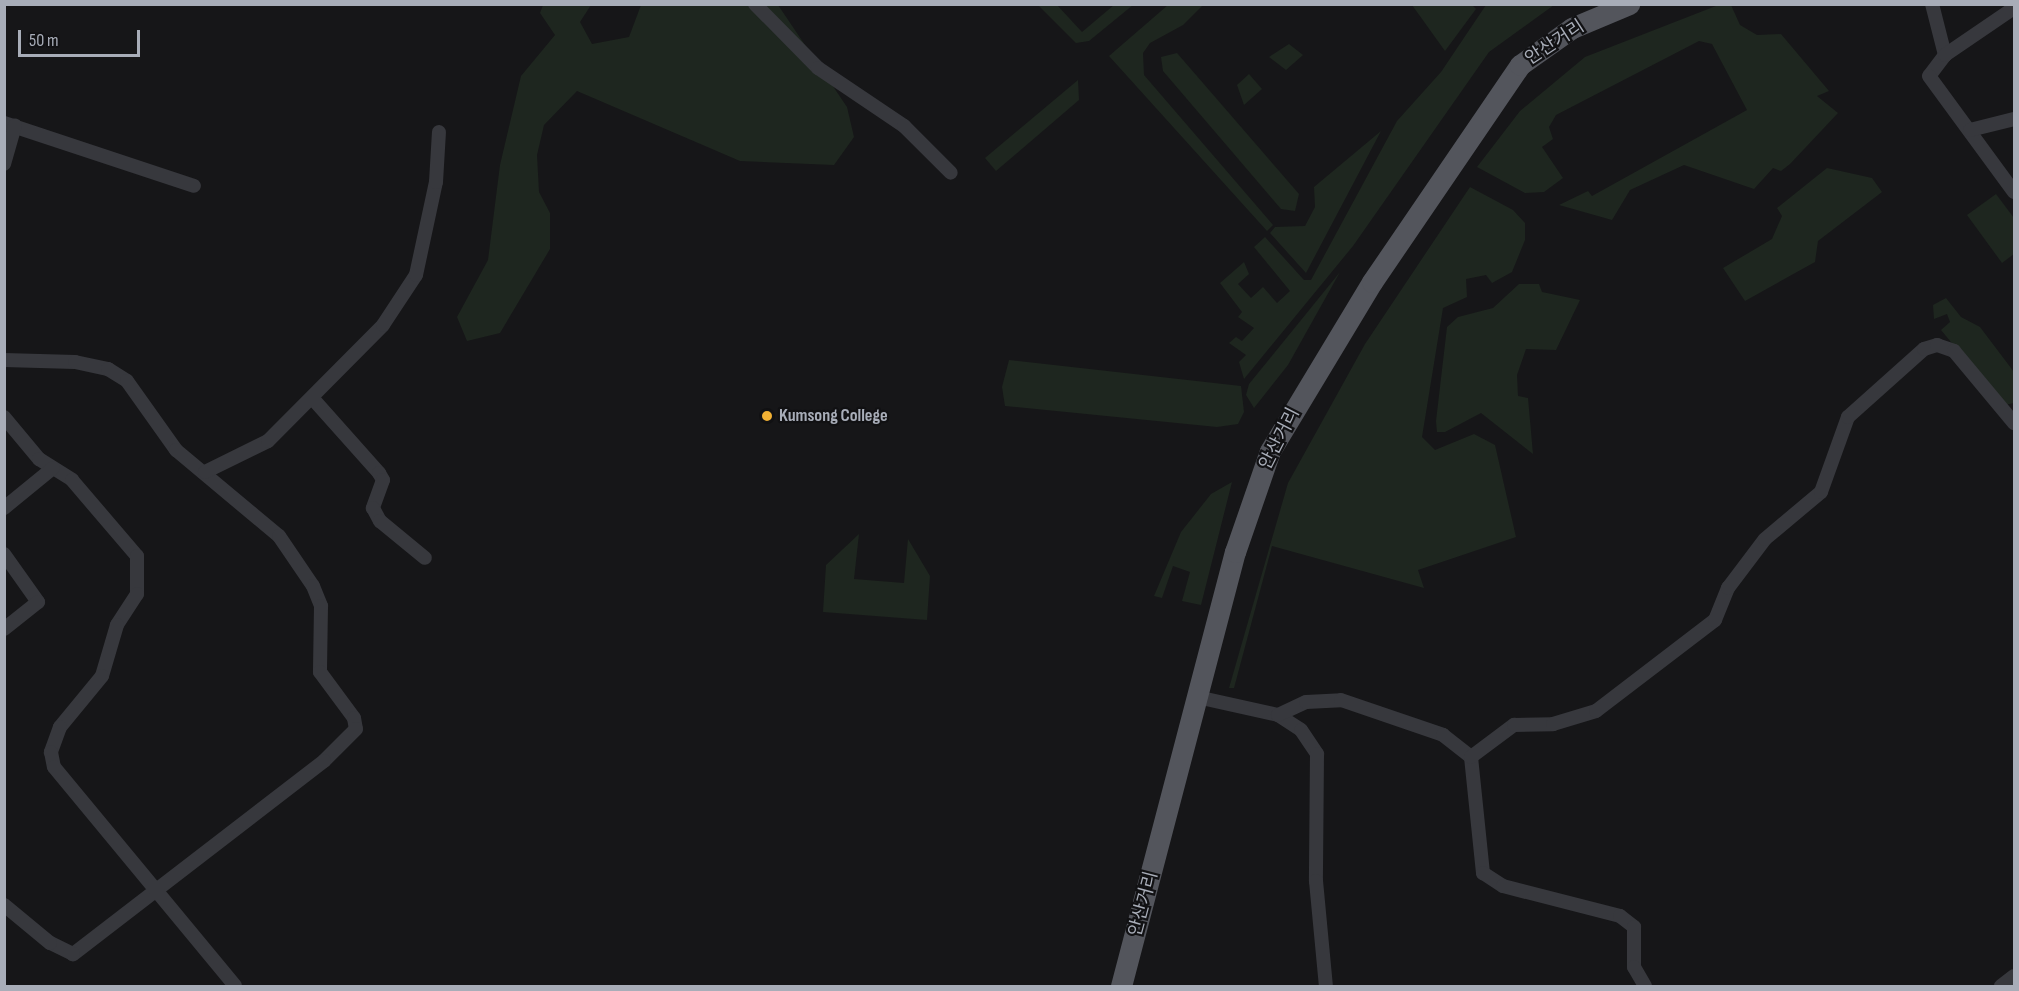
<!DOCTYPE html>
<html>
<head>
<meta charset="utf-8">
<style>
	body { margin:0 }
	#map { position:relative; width:2019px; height:991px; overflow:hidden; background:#161618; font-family:"Sofia Sans Condensed","Noto Sans KR",sans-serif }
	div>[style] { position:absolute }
	.green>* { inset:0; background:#1e261f }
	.street>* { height:14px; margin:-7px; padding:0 7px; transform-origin:7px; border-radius:7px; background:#37383d }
	.primary>* { height:21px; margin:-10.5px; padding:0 10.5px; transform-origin:10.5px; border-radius:10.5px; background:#53555c }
	.dots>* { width:16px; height:16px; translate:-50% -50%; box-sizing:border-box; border:3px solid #111113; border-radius:50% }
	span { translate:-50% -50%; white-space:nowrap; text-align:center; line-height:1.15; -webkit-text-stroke:4.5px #111113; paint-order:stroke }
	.street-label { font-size:18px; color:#a8adb8 }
	.poi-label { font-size:18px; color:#a8adb8; font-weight:700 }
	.left { translate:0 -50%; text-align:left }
	.frame { position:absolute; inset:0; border:6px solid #a8adb8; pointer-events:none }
	.scale { position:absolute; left:18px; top:30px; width:122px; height:27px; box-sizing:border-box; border:3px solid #a8adb8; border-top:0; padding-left:8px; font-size:18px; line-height:21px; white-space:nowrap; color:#a8adb8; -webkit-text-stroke:4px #111113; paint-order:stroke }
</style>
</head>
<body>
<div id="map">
	<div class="green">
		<i style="clip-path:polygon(1721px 4px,1731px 5px,1740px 25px,1757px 35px,1781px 34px,1829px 91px,1817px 96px,1838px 113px,1790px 164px,1781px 171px,1773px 168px,1754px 189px,1684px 165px,1630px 190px,1612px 220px,1559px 205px,1588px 191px,1592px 196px,1747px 110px,1712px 44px,1699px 41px,1556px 115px,1549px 127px,1553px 139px,1542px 147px,1563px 178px,1544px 192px,1525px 193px,1477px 167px,1520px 111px,1585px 57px)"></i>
		<i style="clip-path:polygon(543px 5px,591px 5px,580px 22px,592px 44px,629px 37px,641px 5px,778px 5px,847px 107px,854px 137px,834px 165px,740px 161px,577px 91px,544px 125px,537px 155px,539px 192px,550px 213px,550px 249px,500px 333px,467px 341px,457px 317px,488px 260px,500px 165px,521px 76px,555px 35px,540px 13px)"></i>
		<i style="clip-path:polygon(1038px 5px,1057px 5px,1082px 32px,1114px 5px,1133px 5px,1089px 41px,1076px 43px)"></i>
		<i style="clip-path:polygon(1168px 5px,1203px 5px,1183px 25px,1150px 43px,1143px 53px,1144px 75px,1273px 225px,1267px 231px,1109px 56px)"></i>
		<i style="clip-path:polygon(1412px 5px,1472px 5px,1476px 9px,1445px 51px)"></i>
		<i style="clip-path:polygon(1486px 5px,1554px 5px,1489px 52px,1353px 246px,1244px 379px,1239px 362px,1246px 355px,1229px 343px,1236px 337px,1242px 341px,1254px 328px,1238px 317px,1242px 312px,1220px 283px,1244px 262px,1249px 274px,1238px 284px,1251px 298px,1263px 287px,1277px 303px,1290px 291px,1254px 247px,1265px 237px,1304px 280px,1311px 280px,1397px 121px,1441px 72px)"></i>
		<i style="clip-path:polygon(1289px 44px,1303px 55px,1286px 70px,1269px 57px)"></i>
		<i style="clip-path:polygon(1177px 53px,1299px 194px,1295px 211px,1281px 209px,1163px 71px,1161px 57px)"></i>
		<i style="clip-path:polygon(1249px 74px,1262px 89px,1244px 105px,1237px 85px)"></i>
		<i style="clip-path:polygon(1078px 80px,1079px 100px,996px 171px,985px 158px)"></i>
		<i style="clip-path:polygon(1381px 131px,1306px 273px,1270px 233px,1275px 227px,1305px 226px,1315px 207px,1314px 187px)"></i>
		<i style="clip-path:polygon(1827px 168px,1872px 178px,1882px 192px,1818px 241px,1815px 262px,1745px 301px,1723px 268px,1772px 239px,1782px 216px,1777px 208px)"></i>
		<i style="clip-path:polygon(1470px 187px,1513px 210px,1525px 223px,1525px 240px,1512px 272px,1492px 283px,1486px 275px,1466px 279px,1467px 297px,1443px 308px,1422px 437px,1435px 450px,1474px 434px,1495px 445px,1516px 537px,1418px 570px,1424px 588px,1272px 546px,1234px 688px,1229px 688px,1288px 483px,1365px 344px)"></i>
		<i style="clip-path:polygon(1996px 194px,2014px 218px,2014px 254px,2002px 263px,1967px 215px)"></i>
		<i style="clip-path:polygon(1340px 272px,1288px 365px,1254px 408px,1246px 395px,1249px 384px)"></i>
		<i style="clip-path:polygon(1519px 284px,1539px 284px,1542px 292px,1580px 300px,1556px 350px,1526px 349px,1517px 375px,1518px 396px,1528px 398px,1533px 454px,1481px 413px,1445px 432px,1437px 432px,1436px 421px,1447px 327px,1458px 317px,1493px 308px)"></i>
		<i style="clip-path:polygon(1946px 298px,1961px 317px,1980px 327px,2014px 372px,2014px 403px,2005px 405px,1998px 399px,1941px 330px,1950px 322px,1947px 314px,1934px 319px,1933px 305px)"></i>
		<i style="clip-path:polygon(1009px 360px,1241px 386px,1244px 412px,1238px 424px,1217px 427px,1005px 406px,1002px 387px)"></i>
		<i style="clip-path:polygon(1232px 482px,1201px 605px,1182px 601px,1190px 572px,1173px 566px,1162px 598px,1154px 596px,1181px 532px,1211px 494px)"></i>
		<i style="clip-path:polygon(859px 534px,854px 579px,904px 583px,908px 539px,930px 576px,927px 620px,823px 612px,826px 565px)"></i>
	</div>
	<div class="street">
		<i style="left:755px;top:4px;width:90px;rotate:45.5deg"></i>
		<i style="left:818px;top:68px;width:104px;rotate:34deg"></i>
		<i style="left:904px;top:126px;width:66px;rotate:45deg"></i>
		<i style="left:1932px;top:4px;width:53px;rotate:75.7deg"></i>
		<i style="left:1945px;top:55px;width:26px;rotate:127deg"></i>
		<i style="left:1929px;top:76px;width:144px;rotate:53.8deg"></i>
		<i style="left:1945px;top:55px;width:83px;rotate:-34.3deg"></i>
		<i style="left:4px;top:123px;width:200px;rotate:18.3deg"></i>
		<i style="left:1970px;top:130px;width:45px;rotate:-14deg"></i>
		<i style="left:4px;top:164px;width:40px;rotate:-74deg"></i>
		<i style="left:4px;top:360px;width:71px;rotate:1.6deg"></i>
		<i style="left:75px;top:362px;width:34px;rotate:12deg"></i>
		<i style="left:108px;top:369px;width:22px;rotate:32deg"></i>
		<i style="left:127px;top:381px;width:85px;rotate:54.6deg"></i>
		<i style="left:176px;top:450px;width:134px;rotate:39.9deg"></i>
		<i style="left:279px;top:536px;width:60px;rotate:55.8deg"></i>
		<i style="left:313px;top:586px;width:22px;rotate:68deg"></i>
		<i style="left:321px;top:606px;width:66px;rotate:90.9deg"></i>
		<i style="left:320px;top:672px;width:57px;rotate:53.5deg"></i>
		<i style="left:354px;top:718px;width:11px;rotate:80deg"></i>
		<i style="left:356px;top:729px;width:45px;rotate:135deg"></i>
		<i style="left:324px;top:761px;width:317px;rotate:142.4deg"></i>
		<i style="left:73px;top:954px;width:25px;rotate:-154deg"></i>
		<i style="left:50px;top:943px;width:60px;rotate:-140.4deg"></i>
		<i style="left:314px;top:400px;width:98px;rotate:48.3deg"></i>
		<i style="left:379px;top:473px;width:8px;rotate:60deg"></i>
		<i style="left:383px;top:480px;width:30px;rotate:110deg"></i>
		<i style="left:373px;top:508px;width:15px;rotate:62deg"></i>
		<i style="left:380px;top:521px;width:58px;rotate:39.4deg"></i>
		<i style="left:4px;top:417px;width:55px;rotate:50.2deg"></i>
		<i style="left:39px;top:459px;width:39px;rotate:32deg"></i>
		<i style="left:72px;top:480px;width:100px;rotate:49.5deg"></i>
		<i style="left:137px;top:556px;width:38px;rotate:90deg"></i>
		<i style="left:137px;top:594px;width:37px;rotate:123deg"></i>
		<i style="left:117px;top:625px;width:53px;rotate:106.4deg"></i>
		<i style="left:102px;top:676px;width:66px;rotate:129.5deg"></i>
		<i style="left:60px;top:727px;width:27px;rotate:110deg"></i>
		<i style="left:51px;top:752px;width:15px;rotate:79deg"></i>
		<i style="left:54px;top:767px;width:284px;rotate:50.4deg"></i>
		<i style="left:205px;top:472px;width:70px;rotate:-26.2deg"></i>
		<i style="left:268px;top:441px;width:163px;rotate:-45.2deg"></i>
		<i style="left:383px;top:325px;width:60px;rotate:-56.6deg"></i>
		<i style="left:416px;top:275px;width:95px;rotate:-77.9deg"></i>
		<i style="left:436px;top:182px;width:50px;rotate:-86.6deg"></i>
		<i style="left:4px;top:508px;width:63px;rotate:-39.2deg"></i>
		<i style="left:4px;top:554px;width:59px;rotate:54.7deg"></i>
		<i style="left:38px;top:602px;width:43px;rotate:141.5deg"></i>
		<i style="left:1197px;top:697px;width:83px;rotate:12.5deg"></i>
		<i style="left:1278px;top:715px;width:27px;rotate:33deg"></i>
		<i style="left:1301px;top:730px;width:29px;rotate:56deg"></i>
		<i style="left:1317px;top:754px;width:127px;rotate:90.5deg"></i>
		<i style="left:1316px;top:881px;width:105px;rotate:84.6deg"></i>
		<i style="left:1278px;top:715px;width:31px;rotate:-25deg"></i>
		<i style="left:1306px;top:702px;width:35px;rotate:-3deg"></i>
		<i style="left:1341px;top:700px;width:108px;rotate:18.9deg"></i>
		<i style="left:1443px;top:735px;width:36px;rotate:38deg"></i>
		<i style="left:1471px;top:757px;width:117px;rotate:84.1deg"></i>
		<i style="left:1483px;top:873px;width:24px;rotate:33deg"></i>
		<i style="left:1503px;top:886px;width:121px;rotate:14.4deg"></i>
		<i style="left:1620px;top:916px;width:18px;rotate:38deg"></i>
		<i style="left:1634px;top:927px;width:40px;rotate:90deg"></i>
		<i style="left:1634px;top:967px;width:22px;rotate:60deg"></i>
		<i style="left:1471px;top:757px;width:54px;rotate:-36.7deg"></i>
		<i style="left:1514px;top:725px;width:39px;rotate:-1deg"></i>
		<i style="left:1553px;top:724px;width:45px;rotate:-16.8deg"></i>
		<i style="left:1596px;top:711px;width:150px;rotate:-37.4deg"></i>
		<i style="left:1715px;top:620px;width:35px;rotate:-68deg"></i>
		<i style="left:1728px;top:588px;width:61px;rotate:-52.9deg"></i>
		<i style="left:1765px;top:539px;width:73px;rotate:-40deg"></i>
		<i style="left:1821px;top:492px;width:80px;rotate:-70.2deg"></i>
		<i style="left:1848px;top:417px;width:102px;rotate:-41.8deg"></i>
		<i style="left:1924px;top:349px;width:14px;rotate:-17deg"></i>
		<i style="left:1937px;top:345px;width:18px;rotate:19deg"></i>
		<i style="left:1954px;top:351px;width:94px;rotate:50.2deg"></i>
		<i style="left:2001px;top:986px;width:16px;rotate:-38deg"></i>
	</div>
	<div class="primary">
		<i style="left:1121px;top:986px;width:449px;rotate:-75.3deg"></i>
		<i style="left:1235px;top:552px;width:107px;rotate:-70.9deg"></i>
		<i style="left:1270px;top:451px;width:197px;rotate:-58.9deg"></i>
		<i style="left:1372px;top:282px;width:263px;rotate:-55.7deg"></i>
		<i style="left:1520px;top:65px;width:64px;rotate:-35.4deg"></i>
		<i style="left:1572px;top:28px;width:62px;rotate:-22.8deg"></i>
	</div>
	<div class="dots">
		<i style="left:767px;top:416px;background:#f2b134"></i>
	</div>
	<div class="street-label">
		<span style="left:1555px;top:43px;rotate:-33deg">안산거리</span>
		<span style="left:1280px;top:439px;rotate:-63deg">안산거리</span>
		<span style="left:1144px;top:904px;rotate:-75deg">안산거리</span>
	</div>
	<div class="poi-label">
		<span class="left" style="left:779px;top:416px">Kumsong College</span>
	</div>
	<div class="frame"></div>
	<div class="scale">50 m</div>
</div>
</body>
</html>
